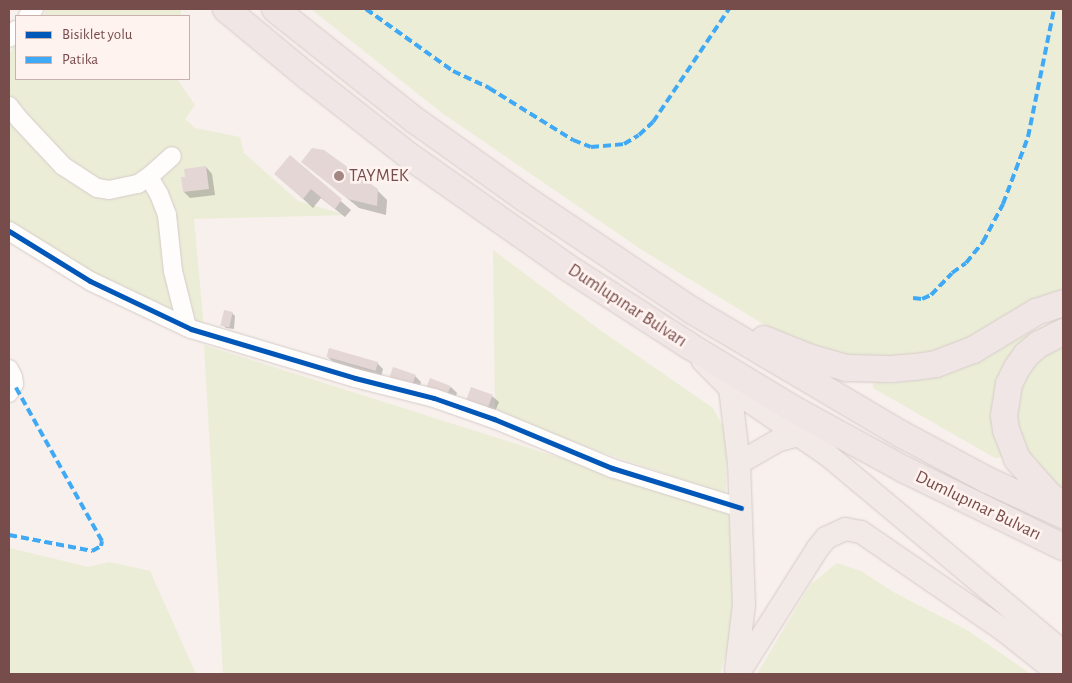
<!DOCTYPE html>
<html>
<head>
<meta charset="utf-8">
<style>
	body { margin:0 }
	#map { position:relative; width:1072px; height:683px; overflow:hidden; background:#f7f0ec; font-family:"Alegreya Sans",sans-serif }
	div>[style] { position:absolute }
	.green>* { inset:0; background:#ebedd7; transform-origin:0 0 }
	.shadow>* { inset:0; background:#0003 }
	.building>* { inset:0; background:#e4d6d4; transform-origin:0 0 }
	.roads { filter:drop-shadow(0 0 1px #d6cbc9) drop-shadow(0 0 1px #d6cbc9) }
	.minor>* { height:18px; margin:-9px; padding:0 9px; transform-origin:9px; border-radius:9px; background:#fefdfc }
	.major>* { height:22px; margin:-11px; padding:0 11px; transform-origin:11px; border-radius:11px; background:#f2eae6 }
	.highway>* { height:26px; margin:-13px; padding:0 13px; transform-origin:13px; border-radius:13px; background:#f1e6e6 }
	.quiet>* { height:4px; margin-top:-2px; transform-origin:0; background:repeating-linear-gradient(90deg,#3fa9f5 0 8px,transparent 0 12px) }
	.cycleway>* { height:5px; margin:-2.5px; padding:0 2.5px; transform-origin:2.5px; border-radius:2.5px; background:#0057b8 }
	.dots>* { width:14px; height:14px; translate:-50% -50%; box-sizing:border-box; border:2px solid #fff3ef; border-radius:50% }
	span { translate:-50% -50%; white-space:nowrap; text-align:center; line-height:1.15; -webkit-text-stroke:5px #fff3ef; paint-order:stroke }
	.poi-label { font-size:18px; color:#774d4c }
	.left { translate:0 -50%; text-align:left }
	.street-label { font-size:18px; color:#774d4c }
	.frame { position:absolute; inset:0; border:10px solid #774d4c; pointer-events:none }
	.legend { position:absolute; left:15px; top:15px; width:175px; height:65px; box-sizing:border-box; background:#fff3ef; border:1px solid #c9b1ae; margin:0; padding:6px 9px; list-style:none; font-size:15px; color:#774d4c }
	.legend li { display:flex; align-items:center; gap:10px; height:25px }
	.legend b { width:25px; border:1px solid #c9b1ae }
</style>
</head>
<body>
<div id="map">
	<div class="green">
		<i style="left:45px;top:9px;width:136px;height:9px"></i>
		<i style="clip-path:polygon(311px 9px,1063px 9px,1063px 292px,952px 345px,927px 353px,888px 360px,840px 356px,773px 330px,642px 250px,442px 113px)"></i>
		<i style="clip-path:polygon(16px 44px,16px 79px,177px 79px,195px 105px,185px 119px,195px 128px,240px 137px,244px 153px,298px 201px,346px 215px,194px 219px,204px 329px,167px 313px,33px 240px,9px 223px,9px 113px,96px 191px,137px 179px,109px 184px,82px 174px,15px 106px,9px 95px,9px 55px)"></i>
		<i style="clip-path:polygon(493px 250px,600px 330px,713px 408px,727px 434px,726px 494px,556px 437px,495px 413px)"></i>
		<i style="clip-path:polygon(1063px 316px,1063px 323px,1021px 347px,1003px 457px,995px 458px,873px 388px,873px 384px,876px 382px,892px 383px,934px 378px,955px 371px)"></i>
		<i style="clip-path:polygon(1063px 342px,1063px 489px,1039px 473px,1015px 425px,1019px 389px,1027px 370px)"></i>
		<i style="clip-path:polygon(204px 345px,734px 513px,733px 629px,720px 674px,223px 674px)"></i>
		<i style="clip-path:polygon(9px 548px,89px 567px,109px 562px,150px 571px,196px 674px,9px 674px)"></i>
		<i style="clip-path:polygon(837px 563px,861px 571px,895px 593px,967px 630px,1031px 674px,757px 674px,810px 585px)"></i>
	</div>
	<div class="shadow">
		<i style="clip-path:polygon(290px 157px,351px 210px,345px 217px,321px 198px,313px 208px,276px 174px)"></i>
		<i style="clip-path:polygon(303px 162px,377px 190px,387px 200px,386px 215px,359px 208px)"></i>
		<i style="clip-path:polygon(206px 167px,212px 174px,215px 195px,190px 198px,184px 192px,186px 178px)"></i>
		<i style="clip-path:polygon(232px 313px,235px 316px,234px 329px,226px 328px,223px 325px)"></i>
		<i style="clip-path:polygon(328px 357px,377px 363px,383px 369px,381px 377px,334px 363px)"></i>
		<i style="clip-path:polygon(415px 376px,421px 382px,418px 392px,397px 384px)"></i>
		<i style="clip-path:polygon(451px 387px,457px 393px,454px 402px,434px 395px)"></i>
		<i style="clip-path:polygon(492px 396px,499px 402px,494px 414px,474px 406px)"></i>
	</div>
	<div class="building">
		<i style="clip-path:polygon(312px 148px,324px 150px,378px 189px,377px 206px,348px 199px,301px 162px)"></i>
		<i style="clip-path:polygon(290px 155px,342px 199px,335px 209px,311px 189px,303px 199px,274px 174px)"></i>
		<i style="clip-path:polygon(206px 166px,209px 189px,183px 192px,181px 177px,185px 177px,184px 169px)"></i>
		<i style="left:224px;top:310px;width:9px;height:16px;rotate:13deg"></i>
		<i style="left:329px;top:348px;width:51px;height:9px;rotate:16deg"></i>
		<i style="left:393px;top:367px;width:24px;height:13px;rotate:19deg"></i>
		<i style="left:430px;top:378px;width:22px;height:12px;rotate:21deg"></i>
		<i style="left:471px;top:387px;width:23px;height:14px;rotate:20deg"></i>
	</div>
	<div class="roads">
		<div class="minor">
			<i style="left:28px;top:16px;width:9px;rotate:-49deg"></i>
			<i style="left:9px;top:38px;width:11px;rotate:-49deg"></i>
			<i style="left:9px;top:106px;width:18px;rotate:52deg"></i>
			<i style="left:20px;top:120px;width:63px;rotate:46.9deg"></i>
			<i style="left:63px;top:166px;width:40px;rotate:32.9deg"></i>
			<i style="left:97px;top:188px;width:12px;rotate:9deg"></i>
			<i style="left:109px;top:190px;width:30px;rotate:-12deg"></i>
			<i style="left:138px;top:184px;width:16px;rotate:-35deg"></i>
			<i style="left:151px;top:175px;width:28px;rotate:-42deg"></i>
			<i style="left:149px;top:177px;width:20px;rotate:60deg"></i>
			<i style="left:159px;top:194px;width:22px;rotate:69deg"></i>
			<i style="left:167px;top:215px;width:56px;rotate:83.9deg"></i>
			<i style="left:173px;top:271px;width:58px;rotate:76deg"></i>
			<i style="left:9px;top:231px;width:95px;rotate:31.7deg"></i>
			<i style="left:90px;top:281px;width:112px;rotate:25.4deg"></i>
			<i style="left:191px;top:329px;width:171px;rotate:16.6deg"></i>
			<i style="left:355px;top:378px;width:81px;rotate:14.2deg"></i>
			<i style="left:434px;top:398px;width:64px;rotate:19.3deg"></i>
			<i style="left:494px;top:419px;width:128px;rotate:22.6deg"></i>
			<i style="left:612px;top:468px;width:135px;rotate:17.2deg"></i>
			<i style="left:9px;top:369px;width:9px;rotate:63deg"></i>
			<i style="left:13px;top:377px;width:7px;rotate:82deg"></i>
			<i style="left:14px;top:384px;width:10px;rotate:119deg"></i>
		</div>
		<div class="major">
			<i style="left:703px;top:361px;width:38px;rotate:45deg"></i>
			<i style="left:730px;top:388px;width:120px;rotate:34.5deg"></i>
			<i style="left:829px;top:456px;width:305px;rotate:39.9deg"></i>
			<i style="left:730px;top:388px;width:76px;rotate:83.2deg"></i>
			<i style="left:739px;top:463px;width:142px;rotate:88deg"></i>
			<i style="left:744px;top:605px;width:65px;rotate:97deg"></i>
			<i style="left:739px;top:463px;width:46px;rotate:-29.9deg"></i>
			<i style="left:779px;top:440px;width:21px;rotate:-14deg"></i>
			<i style="left:738px;top:674px;width:149px;rotate:-57.6deg"></i>
			<i style="left:818px;top:548px;width:13px;rotate:-51deg"></i>
			<i style="left:826px;top:538px;width:21px;rotate:-25deg"></i>
			<i style="left:845px;top:529px;width:16px;rotate:11deg"></i>
			<i style="left:861px;top:532px;width:171px;rotate:34.5deg"></i>
			<i style="left:1002px;top:629px;width:73px;rotate:38.3deg"></i>
		</div>
		<div class="highway">
			<i style="left:226px;top:9px;width:105px;rotate:39.6deg"></i>
			<i style="left:307px;top:76px;width:133px;rotate:38deg"></i>
			<i style="left:412px;top:158px;width:189px;rotate:35.1deg"></i>
			<i style="left:567px;top:267px;width:144px;rotate:32.8deg"></i>
			<i style="left:688px;top:345px;width:125px;rotate:31.3deg"></i>
			<i style="left:795px;top:410px;width:125px;rotate:28.6deg"></i>
			<i style="left:905px;top:470px;width:176px;rotate:26deg"></i>
			<i style="left:275px;top:9px;width:180px;rotate:38.5deg"></i>
			<i style="left:416px;top:121px;width:136px;rotate:35.4deg"></i>
			<i style="left:527px;top:200px;width:200px;rotate:33.8deg"></i>
			<i style="left:693px;top:311px;width:242px;rotate:30.6deg"></i>
			<i style="left:901px;top:434px;width:98px;rotate:28.1deg"></i>
			<i style="left:987px;top:480px;width:84px;rotate:24.7deg"></i>
			<i style="left:1063px;top:332px;width:27px;rotate:153deg"></i>
			<i style="left:1039px;top:344px;width:16px;rotate:140deg"></i>
			<i style="left:1027px;top:354px;width:17px;rotate:126deg"></i>
			<i style="left:1017px;top:368px;width:18px;rotate:117deg"></i>
			<i style="left:1009px;top:384px;width:32px;rotate:99deg"></i>
			<i style="left:1004px;top:416px;width:14px;rotate:82deg"></i>
			<i style="left:1006px;top:430px;width:31px;rotate:69deg"></i>
			<i style="left:1017px;top:459px;width:48px;rotate:48.4deg"></i>
			<i style="left:1049px;top:495px;width:17px;rotate:36deg"></i>
			<i style="left:764px;top:339px;width:48px;rotate:22.2deg"></i>
			<i style="left:808px;top:357px;width:41px;rotate:15.8deg"></i>
			<i style="left:847px;top:368px;width:44px;rotate:1.3deg"></i>
			<i style="left:891px;top:369px;width:24px;rotate:-5deg"></i>
			<i style="left:915px;top:367px;width:21px;rotate:-8deg"></i>
			<i style="left:936px;top:364px;width:40px;rotate:-21deg"></i>
			<i style="left:973px;top:350px;width:74px;rotate:-31.1deg"></i>
			<i style="left:1036px;top:312px;width:28px;rotate:-18deg"></i>
		</div>
	</div>
	<div class="quiet">
		<i style="left:366px;top:9px;width:107px;rotate:35.5deg"></i>
		<i style="left:453px;top:71px;width:40px;rotate:25deg"></i>
		<i style="left:489px;top:88px;width:99px;rotate:31.8deg"></i>
		<i style="left:573px;top:140px;width:19px;rotate:21deg"></i>
		<i style="left:591px;top:147px;width:33px;rotate:-5deg"></i>
		<i style="left:624px;top:144px;width:17px;rotate:-31deg"></i>
		<i style="left:639px;top:135px;width:19px;rotate:-43deg"></i>
		<i style="left:653px;top:122px;width:136px;rotate:-56.1deg"></i>
		<i style="left:913px;top:298px;width:9px;rotate:6deg"></i>
		<i style="left:922px;top:299px;width:10px;rotate:-24deg"></i>
		<i style="left:931px;top:295px;width:30px;rotate:-46deg"></i>
		<i style="left:952px;top:273px;width:17px;rotate:-36deg"></i>
		<i style="left:966px;top:263px;width:27px;rotate:-51deg"></i>
		<i style="left:983px;top:242px;width:43px;rotate:-62.2deg"></i>
		<i style="left:1003px;top:204px;width:72px;rotate:-69.5deg"></i>
		<i style="left:1028px;top:137px;width:131px;rotate:-78.5deg"></i>
		<i style="left:9px;top:535px;width:85px;rotate:10.9deg"></i>
		<i style="left:92px;top:551px;width:10px;rotate:-29deg"></i>
		<i style="left:101px;top:546px;width:5px;rotate:-79deg"></i>
		<i style="left:102px;top:541px;width:180px;rotate:-119.3deg"></i>
	</div>
	<div class="cycleway">
		<i style="left:9px;top:231px;width:95px;rotate:31.7deg"></i>
		<i style="left:90px;top:281px;width:112px;rotate:25.4deg"></i>
		<i style="left:191px;top:329px;width:171px;rotate:16.6deg"></i>
		<i style="left:355px;top:378px;width:81px;rotate:14.2deg"></i>
		<i style="left:434px;top:398px;width:64px;rotate:19.3deg"></i>
		<i style="left:494px;top:419px;width:128px;rotate:22.6deg"></i>
		<i style="left:612px;top:468px;width:135px;rotate:17.2deg"></i>
	</div>
	<div class="dots">
		<i style="left:339px;top:176px;background:#a48684"></i>
	</div>
	<div class="poi-label">
		<span class="left" style="left:349px;top:176px">TAYMEK</span>
	</div>
	<div class="street-label">
		<span style="left:627px;top:306px;rotate:33deg">Dumlupınar Bulvarı</span>
		<span style="left:978px;top:506px;rotate:26deg">Dumlupınar Bulvarı</span>
	</div>
	<div class="frame"></div>
	<ul class="legend">
	<li><b style="height:6px;background:#0057b8"></b>Bisiklet yolu</li>
	<li><b style="height:6px;background:#3fa9f5"></b>Patika</li>
	</ul>
</div>
</body>
</html>
